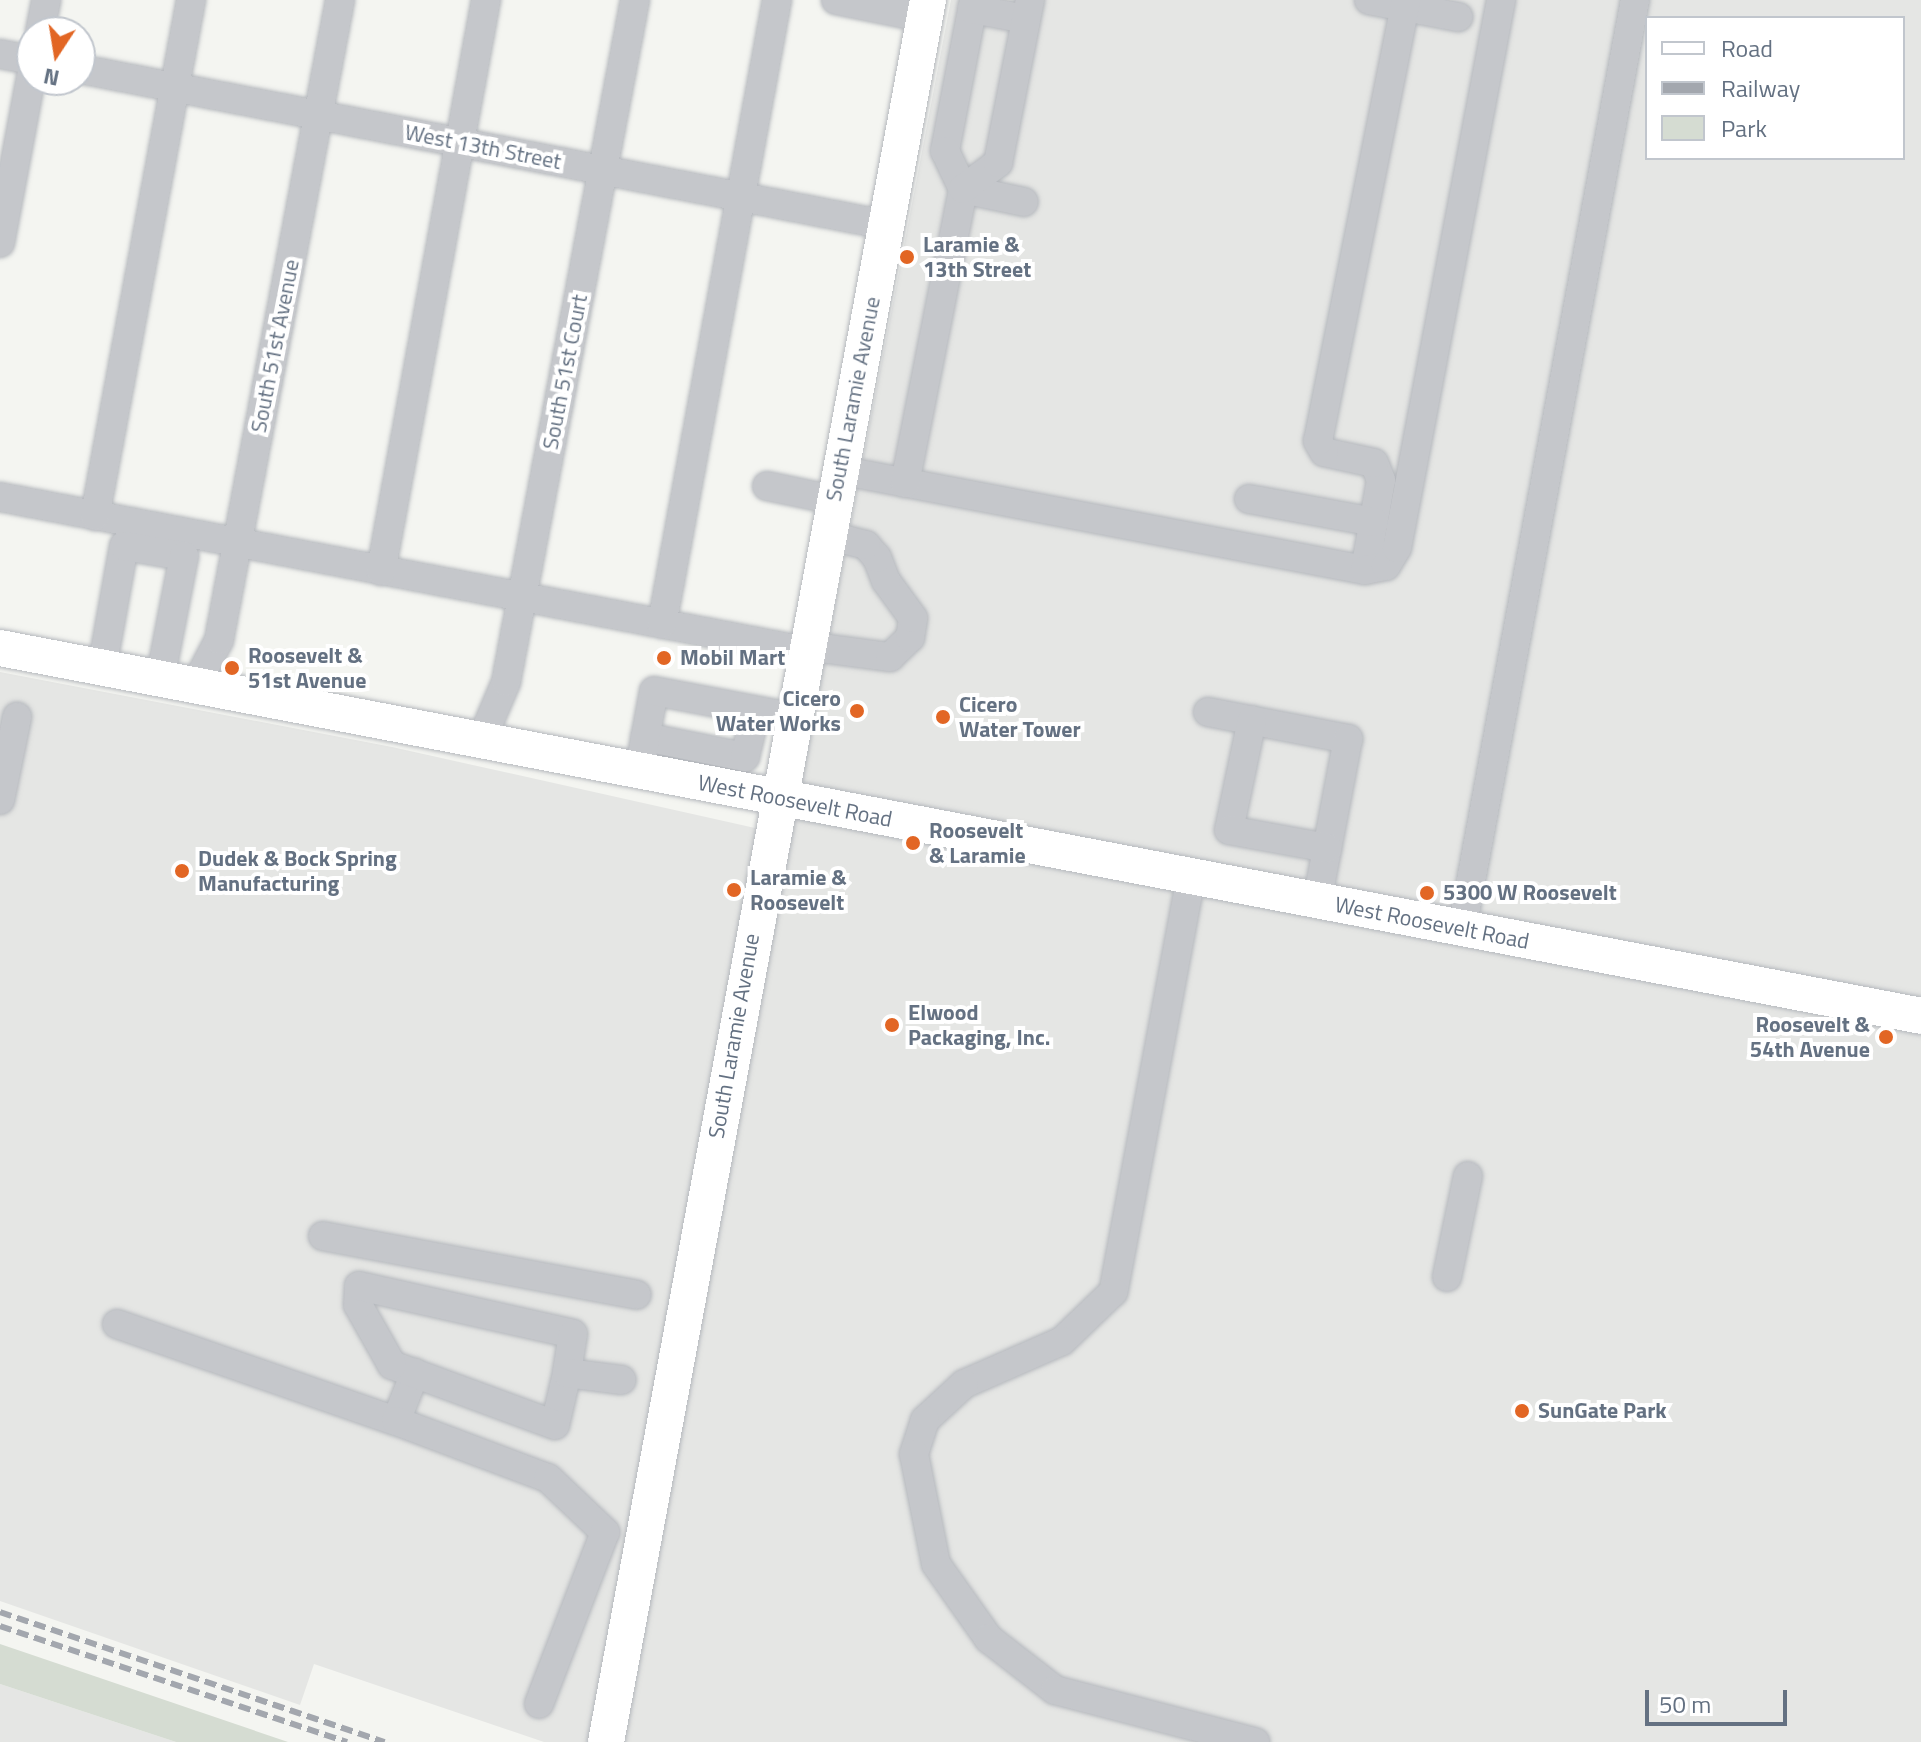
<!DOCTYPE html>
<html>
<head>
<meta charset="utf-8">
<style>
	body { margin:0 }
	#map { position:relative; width:1921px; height:1742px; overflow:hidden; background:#f4f5f1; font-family:"Titillium Web",sans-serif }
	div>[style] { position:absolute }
	.built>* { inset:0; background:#e5e6e4 }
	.green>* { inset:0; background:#d5dcd2 }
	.roads { filter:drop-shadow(0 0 2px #b5b8bd) drop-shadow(0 0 2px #b5b8bd) }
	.minor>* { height:28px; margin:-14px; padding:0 14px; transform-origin:14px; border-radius:14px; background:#c5c7cb }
	.major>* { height:36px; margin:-18px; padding:0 18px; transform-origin:18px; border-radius:18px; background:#fff }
	.rail>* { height:6px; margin-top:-3px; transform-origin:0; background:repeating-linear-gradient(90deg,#a3a7ae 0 12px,transparent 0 18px) }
	.dots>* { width:22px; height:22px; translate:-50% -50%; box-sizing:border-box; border:4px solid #fff; border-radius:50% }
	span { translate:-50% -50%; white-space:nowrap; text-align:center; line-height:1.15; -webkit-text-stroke:8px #fff; paint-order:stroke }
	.street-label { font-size:22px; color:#647182 }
	.poi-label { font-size:22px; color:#647182; font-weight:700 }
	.left { translate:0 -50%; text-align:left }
	.right { translate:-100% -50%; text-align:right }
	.legend { position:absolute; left:1645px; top:16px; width:260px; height:144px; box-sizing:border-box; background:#fff; border:2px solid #c1c6cd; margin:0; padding:10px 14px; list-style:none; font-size:24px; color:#647182 }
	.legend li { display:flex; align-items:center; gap:16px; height:40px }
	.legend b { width:40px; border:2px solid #c1c6cd }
	.north { position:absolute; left:16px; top:16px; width:80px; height:80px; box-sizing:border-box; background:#fff; border:2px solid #c1c6cd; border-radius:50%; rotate:192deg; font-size:22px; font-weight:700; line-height:32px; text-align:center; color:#647182 }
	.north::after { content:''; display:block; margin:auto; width:28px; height:36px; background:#e26624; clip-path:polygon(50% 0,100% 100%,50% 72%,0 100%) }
	.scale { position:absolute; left:1645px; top:1690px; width:142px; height:36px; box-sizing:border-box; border:4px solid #647182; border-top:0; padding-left:10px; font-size:24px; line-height:28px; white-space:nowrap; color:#647182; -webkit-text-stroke:6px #fff; paint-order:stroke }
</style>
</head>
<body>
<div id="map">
	<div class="built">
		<i style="clip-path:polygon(evenodd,951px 0,1921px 0,1921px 1742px,544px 1742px,314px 1664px,300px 1705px,0 1601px,0 672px,392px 747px,791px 836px,951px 0,1647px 18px,1903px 18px,1903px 158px,1647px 158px,1647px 18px)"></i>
		<i style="clip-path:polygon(0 1684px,176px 1742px,0 1742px)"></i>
	</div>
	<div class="green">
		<i style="clip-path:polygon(0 1644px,288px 1742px,176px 1742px,0 1684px)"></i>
	</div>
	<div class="roads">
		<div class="minor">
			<i style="left:836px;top:0;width:91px;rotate:11.4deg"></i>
			<i style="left:974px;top:0;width:154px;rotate:100.9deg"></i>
			<i style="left:945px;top:151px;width:42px;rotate:64.7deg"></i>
			<i style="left:963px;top:189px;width:62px;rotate:12deg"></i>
			<i style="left:1369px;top:0;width:91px;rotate:10.8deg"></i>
			<i style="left:972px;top:9px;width:55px;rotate:10.5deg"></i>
			<i style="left:40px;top:32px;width:33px;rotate:-79deg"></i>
			<i style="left:0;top:54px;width:33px;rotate:11deg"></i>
			<i style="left:80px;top:69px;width:821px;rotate:10.95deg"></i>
			<i style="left:0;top:243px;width:174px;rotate:-79.4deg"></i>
			<i style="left:839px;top:470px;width:535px;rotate:10.76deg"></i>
			<i style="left:1365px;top:570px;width:91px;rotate:-79.9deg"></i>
			<i style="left:1381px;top:480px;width:18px;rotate:-112deg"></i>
			<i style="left:1374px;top:463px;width:51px;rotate:-167.6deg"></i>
			<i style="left:1324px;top:452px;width:13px;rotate:-119deg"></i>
			<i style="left:1318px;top:441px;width:450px;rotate:-78.7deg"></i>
			<i style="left:905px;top:483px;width:300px;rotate:-78.8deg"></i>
			<i style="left:963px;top:189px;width:44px;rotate:-36.6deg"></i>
			<i style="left:998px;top:163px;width:166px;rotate:-78.9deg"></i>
			<i style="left:767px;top:486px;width:68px;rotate:11.8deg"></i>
			<i style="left:0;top:497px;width:820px;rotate:10.83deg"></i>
			<i style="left:1249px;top:499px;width:127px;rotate:10.4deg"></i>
			<i style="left:95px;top:516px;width:525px;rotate:-79.46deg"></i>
			<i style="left:1365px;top:570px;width:21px;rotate:-11deg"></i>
			<i style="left:1386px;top:566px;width:21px;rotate:-59deg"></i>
			<i style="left:1397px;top:548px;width:558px;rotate:-79.25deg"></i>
			<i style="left:381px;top:571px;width:581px;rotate:-79.58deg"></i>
			<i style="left:662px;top:624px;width:635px;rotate:-79.56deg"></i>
			<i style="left:806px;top:646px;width:85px;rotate:7.5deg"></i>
			<i style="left:890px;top:657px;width:28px;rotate:-44deg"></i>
			<i style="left:910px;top:638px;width:20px;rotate:-81deg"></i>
			<i style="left:913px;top:618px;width:46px;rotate:-126.1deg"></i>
			<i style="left:886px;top:581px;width:25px;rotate:-111deg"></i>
			<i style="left:877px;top:558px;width:17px;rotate:-130deg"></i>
			<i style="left:866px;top:545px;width:40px;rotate:-165.6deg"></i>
			<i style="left:102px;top:668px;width:124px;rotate:-79.8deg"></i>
			<i style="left:124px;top:546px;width:61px;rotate:9.5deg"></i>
			<i style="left:184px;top:556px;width:125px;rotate:101deg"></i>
			<i style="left:195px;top:686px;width:52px;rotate:-62.4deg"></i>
			<i style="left:219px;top:640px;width:651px;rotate:-79.29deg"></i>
			<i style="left:1208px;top:712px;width:143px;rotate:10.9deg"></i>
			<i style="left:1348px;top:739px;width:165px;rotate:100.8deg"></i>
			<i style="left:1252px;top:720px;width:112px;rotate:101.8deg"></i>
			<i style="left:1229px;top:830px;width:100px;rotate:10.4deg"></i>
			<i style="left:645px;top:737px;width:102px;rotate:11.3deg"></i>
			<i style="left:745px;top:757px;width:47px;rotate:-76.6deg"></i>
			<i style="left:481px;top:741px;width:64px;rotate:-67deg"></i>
			<i style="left:506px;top:682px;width:694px;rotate:-79.29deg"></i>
			<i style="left:639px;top:771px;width:81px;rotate:-79.4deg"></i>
			<i style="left:654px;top:691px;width:140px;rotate:10.7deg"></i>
			<i style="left:0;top:800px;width:85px;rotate:-78.4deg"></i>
			<i style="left:1191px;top:877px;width:422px;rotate:100.6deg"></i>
			<i style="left:1113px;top:1292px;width:71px;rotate:136.1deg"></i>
			<i style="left:1062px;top:1341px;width:107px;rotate:156.3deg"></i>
			<i style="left:964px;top:1384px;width:53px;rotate:137.3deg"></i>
			<i style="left:925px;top:1420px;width:36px;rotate:108deg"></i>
			<i style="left:914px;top:1454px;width:112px;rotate:78.7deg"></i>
			<i style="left:936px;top:1564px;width:92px;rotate:54.8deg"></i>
			<i style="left:989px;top:1639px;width:83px;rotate:37.7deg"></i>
			<i style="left:1055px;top:1690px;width:207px;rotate:14.6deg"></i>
			<i style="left:1462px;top:929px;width:945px;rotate:-79.45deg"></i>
			<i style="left:323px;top:1236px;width:319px;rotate:10.6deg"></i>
			<i style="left:1447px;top:1277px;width:103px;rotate:-78.3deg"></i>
			<i style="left:117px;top:1324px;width:295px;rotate:19.2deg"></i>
			<i style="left:396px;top:1421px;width:52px;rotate:-68.4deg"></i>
			<i style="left:567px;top:1373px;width:53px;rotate:103deg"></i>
			<i style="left:555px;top:1425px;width:174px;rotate:-159.8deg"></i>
			<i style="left:392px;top:1365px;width:69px;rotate:-119.5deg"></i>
			<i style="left:358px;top:1305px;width:19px;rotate:-87deg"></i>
			<i style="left:359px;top:1286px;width:219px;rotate:12.6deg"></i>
			<i style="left:573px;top:1334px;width:39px;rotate:99deg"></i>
			<i style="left:567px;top:1373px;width:55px;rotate:7.3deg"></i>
			<i style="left:396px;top:1421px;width:162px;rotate:20.6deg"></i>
			<i style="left:548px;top:1478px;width:79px;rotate:43.5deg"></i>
			<i style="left:605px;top:1532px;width:184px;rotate:111deg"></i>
		</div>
		<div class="major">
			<i style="left:0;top:648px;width:1956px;rotate:10.84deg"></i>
			<i style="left:606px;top:1742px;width:1772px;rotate:-79.53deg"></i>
		</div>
	</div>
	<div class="rail">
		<i style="left:0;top:1612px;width:406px;rotate:18.7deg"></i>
		<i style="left:0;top:1626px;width:366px;rotate:18.5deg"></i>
	</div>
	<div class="dots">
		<i style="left:907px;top:257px;background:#e26624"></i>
		<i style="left:664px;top:658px;background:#e26624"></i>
		<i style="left:232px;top:668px;background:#e26624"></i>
		<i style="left:857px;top:711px;background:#e26624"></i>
		<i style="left:943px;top:717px;background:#e26624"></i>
		<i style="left:913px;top:843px;background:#e26624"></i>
		<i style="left:182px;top:871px;background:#e26624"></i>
		<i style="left:734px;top:890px;background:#e26624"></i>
		<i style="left:1427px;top:893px;background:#e26624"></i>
		<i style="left:892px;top:1025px;background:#e26624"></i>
		<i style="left:1886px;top:1037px;background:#e26624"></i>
		<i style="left:1522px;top:1411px;background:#e26624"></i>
	</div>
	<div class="street-label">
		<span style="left:483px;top:147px;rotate:11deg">West 13th Street</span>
		<span style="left:275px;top:346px;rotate:-79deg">South 51st Avenue</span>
		<span style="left:565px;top:372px;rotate:-79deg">South 51st Court</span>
		<span style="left:853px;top:399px;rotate:-79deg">South Laramie Avenue</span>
		<span style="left:795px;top:801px;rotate:11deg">West Roosevelt Road</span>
		<span style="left:1432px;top:923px;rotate:11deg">West Roosevelt Road</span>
		<span style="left:734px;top:1036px;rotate:-80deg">South Laramie Avenue</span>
	</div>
	<div class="poi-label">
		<span class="left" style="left:923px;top:257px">Laramie &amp;<br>13th Street</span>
		<span class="left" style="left:248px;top:668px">Roosevelt &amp;<br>51st Avenue</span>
		<span class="left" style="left:680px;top:658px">Mobil Mart</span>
		<span class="right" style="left:841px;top:711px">Cicero<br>Water Works</span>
		<span class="left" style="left:959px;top:717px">Cicero<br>Water Tower</span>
		<span class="left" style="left:929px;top:843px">Roosevelt<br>&amp; Laramie</span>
		<span class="left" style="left:198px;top:871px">Dudek &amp; Bock Spring<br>Manufacturing</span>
		<span class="left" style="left:750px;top:890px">Laramie &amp;<br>Roosevelt</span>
		<span class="left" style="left:1443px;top:893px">5300 W Roosevelt</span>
		<span class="left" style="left:908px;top:1025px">Elwood<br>Packaging, Inc.</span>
		<span class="right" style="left:1870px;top:1037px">Roosevelt &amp;<br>54th Avenue</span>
		<span class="left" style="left:1538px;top:1411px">SunGate Park</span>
	</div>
	<ul class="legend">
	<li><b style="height:10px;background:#fff"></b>Road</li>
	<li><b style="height:10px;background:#a3a7ae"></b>Railway</li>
	<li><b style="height:22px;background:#d5dcd2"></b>Park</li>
	</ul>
	<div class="north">N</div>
	<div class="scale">50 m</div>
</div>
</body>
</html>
